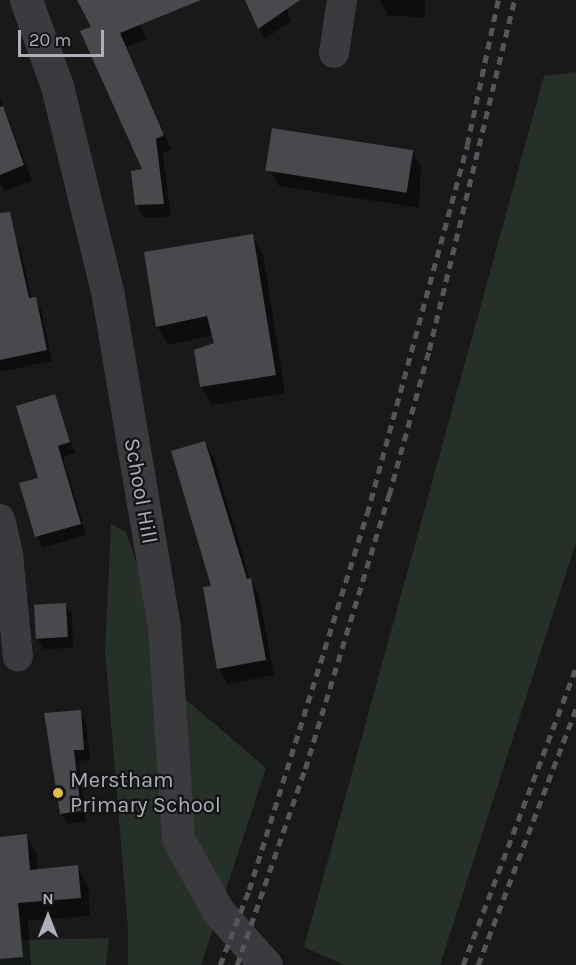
<!DOCTYPE html>
<html>
<head>
<meta charset="utf-8">
<style>
	body { margin:0 }
	#map { position:relative; width:576px; height:965px; overflow:hidden; background:#19191a; font-family:Karla,sans-serif }
	div>[style] { position:absolute }
	.green>* { inset:0; background:#272f29 }
	.shadow>* { inset:0; background:#0007 }
	.building>* { inset:0; background:#48494d; transform-origin:0 0 }
	.minor>* { height:30px; margin:-15px; padding:0 15px; transform-origin:15px; border-radius:15px; background:#3a3a3f }
	.tertiary>* { height:33px; margin:-16.5px; padding:0 16.5px; transform-origin:16.5px; border-radius:16.5px; background:#3a3a3f }
	.rail>* { height:4.5px; margin-top:-2.25px; transform-origin:0; background:repeating-linear-gradient(90deg,#55565c 0 8px,transparent 0 14px) }
	.dots>* { width:16px; height:16px; translate:-50% -50%; box-sizing:border-box; border:3px solid #141415; border-radius:50% }
	span { translate:-50% -50%; white-space:nowrap; text-align:center; line-height:1.15; -webkit-text-stroke:4.5px #141415; paint-order:stroke }
	.street-label { font-size:22px; color:#acafb9 }
	.poi-label { font-size:22px; color:#acafb9 }
	.left { translate:0 -50%; text-align:left }
	.north { position:absolute; left:18px; top:887px; width:60px; height:60px; -webkit-text-stroke:4px #141415; paint-order:stroke; rotate:0deg; font-size:16px; font-weight:700; line-height:24px; text-align:center; color:#acafb9 }
	.north::after { content:''; display:block; margin:auto; width:21px; height:27px; background:#acafb9; clip-path:polygon(50% 0,100% 100%,50% 72%,0 100%) }
	.scale { position:absolute; left:18px; top:30px; width:86px; height:27px; box-sizing:border-box; border:3px solid #acafb9; border-top:0; padding-left:8px; font-size:18px; line-height:21px; white-space:nowrap; color:#acafb9; -webkit-text-stroke:4px #141415; paint-order:stroke }
</style>
</head>
<body>
<div id="map">
	<div class="green">
		<i style="clip-path:polygon(576px 72px,576px 542px,440px 965px,344px 965px,304px 947px,544px 76px)"></i>
		<i style="clip-path:polygon(111px 524px,126px 532px,183px 697px,266px 768px,201px 965px,128px 965px,128px 928px,105px 651px)"></i>
		<i style="clip-path:polygon(109px 938px,106px 965px,0 965px,0 959px,23px 957px,22px 940px)"></i>
	</div>
	<div class="shadow">
		<i style="clip-path:polygon(79px 0,127px 0,147px 39px,126px 47px,171px 149px,163px 153px,171px 217px,144px 218px,136px 204px,145px 170px,93px 28px)"></i>
		<i style="clip-path:polygon(246px 0,284px 0,291px 21px,265px 39px)"></i>
		<i style="clip-path:polygon(379px 0,425px 0,425px 18px,388px 15px)"></i>
		<i style="clip-path:polygon(0 97px,32px 181px,5px 191px,0 183px)"></i>
		<i style="clip-path:polygon(412px 151px,421px 167px,419px 208px,279px 186px,270px 170px)"></i>
		<i style="clip-path:polygon(252px 235px,263px 254px,285px 393px,212px 405px,201px 386px,216px 344px,214px 335px,168px 345px,157px 326px)"></i>
		<i style="clip-path:polygon(14px 237px,20px 248px,32px 299px,41px 309px,52px 361px,0 372px,0 241px)"></i>
		<i style="clip-path:polygon(54px 395px,75px 453px,63px 457px,86px 535px,42px 548px,21px 484px,40px 479px)"></i>
		<i style="clip-path:polygon(205px 442px,214px 458px,250px 580px,259px 595px,274px 675px,227px 684px,219px 668px)"></i>
		<i style="clip-path:polygon(65px 604px,72px 615px,73px 648px,43px 649px,37px 638px)"></i>
		<i style="clip-path:polygon(80px 711px,86px 722px,90px 760px,79px 761px,86px 822px,67px 824px,61px 813px)"></i>
		<i style="clip-path:polygon(26px 836px,37px 854px,38px 870px,77px 867px,88px 885px,90px 916px,28px 921px,31px 965px,0 965px,0 838px)"></i>
	</div>
	<div class="building">
		<i style="clip-path:polygon(77px 0,201px 0,120px 33px,164px 135px,156px 139px,164px 204px,135px 205px,131px 171px,142px 169px,80px 31px,91px 27px)"></i>
		<i style="clip-path:polygon(245px 0,300px 0,258px 29px)"></i>
		<i style="clip-path:polygon(3px 106px,24px 165px,0 175px,0 107px)"></i>
		<i style="left:272px;top:128px;width:143px;height:43px;rotate:9deg"></i>
		<i style="clip-path:polygon(10px 212px,29px 298px,36px 297px,47px 350px,0 360px,0 213px)"></i>
		<i style="clip-path:polygon(253px 234px,276px 375px,200px 387px,194px 350px,214px 343px,207px 316px,156px 327px,144px 252px)"></i>
		<i style="clip-path:polygon(55px 394px,70px 442px,58px 446px,81px 524px,35px 537px,19px 483px,38px 478px,16px 406px)"></i>
		<i style="clip-path:polygon(205px 441px,247px 579px,251px 578px,266px 660px,217px 669px,203px 587px,211px 586px,171px 451px)"></i>
		<i style="left:66px;top:603px;width:34px;height:32px;rotate:87deg"></i>
		<i style="clip-path:polygon(81px 710px,84px 750px,74px 750px,81px 811px,60px 814px,44px 713px)"></i>
		<i style="clip-path:polygon(27px 834px,30px 870px,78px 865px,81px 898px,18px 903px,23px 957px,0 959px,0 837px)"></i>
	</div>
	<div class="minor">
		<i style="left:334px;top:53px;width:54px;rotate:-81.4deg"></i>
		<i style="left:0;top:519px;width:36px;rotate:77deg"></i>
		<i style="left:8px;top:554px;width:103px;rotate:84.5deg"></i>
	</div>
	<div class="tertiary">
		<i style="left:26px;top:0;width:91px;rotate:70.2deg"></i>
		<i style="left:57px;top:86px;width:216px;rotate:76.3deg"></i>
		<i style="left:108px;top:296px;width:337px;rotate:80.4deg"></i>
		<i style="left:164px;top:628px;width:211px;rotate:86.2deg"></i>
		<i style="left:178px;top:839px;width:82px;rotate:60.9deg"></i>
		<i style="left:218px;top:911px;width:72px;rotate:48.4deg"></i>
	</div>
	<div class="rail">
		<i style="left:220px;top:965px;width:80px;rotate:-68.9deg"></i>
		<i style="left:249px;top:890px;width:394px;rotate:-72.6deg"></i>
		<i style="left:367px;top:514px;width:382px;rotate:-74.8deg"></i>
		<i style="left:467px;top:145px;width:148px;rotate:-77.9deg"></i>
		<i style="left:237px;top:965px;width:207px;rotate:-70.9deg"></i>
		<i style="left:305px;top:769px;width:287px;rotate:-73deg"></i>
		<i style="left:389px;top:495px;width:150px;rotate:-74.6deg"></i>
		<i style="left:429px;top:350px;width:360px;rotate:-76.3deg"></i>
		<i style="left:463px;top:965px;width:318px;rotate:-69.2deg"></i>
		<i style="left:478px;top:965px;width:274px;rotate:-69.1deg"></i>
	</div>
	<div class="dots">
		<i style="left:58px;top:793px;background:#dfbc4c"></i>
	</div>
	<div class="street-label">
		<span style="left:140px;top:491px;rotate:80deg">School Hill</span>
	</div>
	<div class="poi-label">
		<span class="left" style="left:70px;top:793px">Merstham<br>Primary School</span>
	</div>
	<div class="north">N</div>
	<div class="scale">20 m</div>
</div>
</body>
</html>
